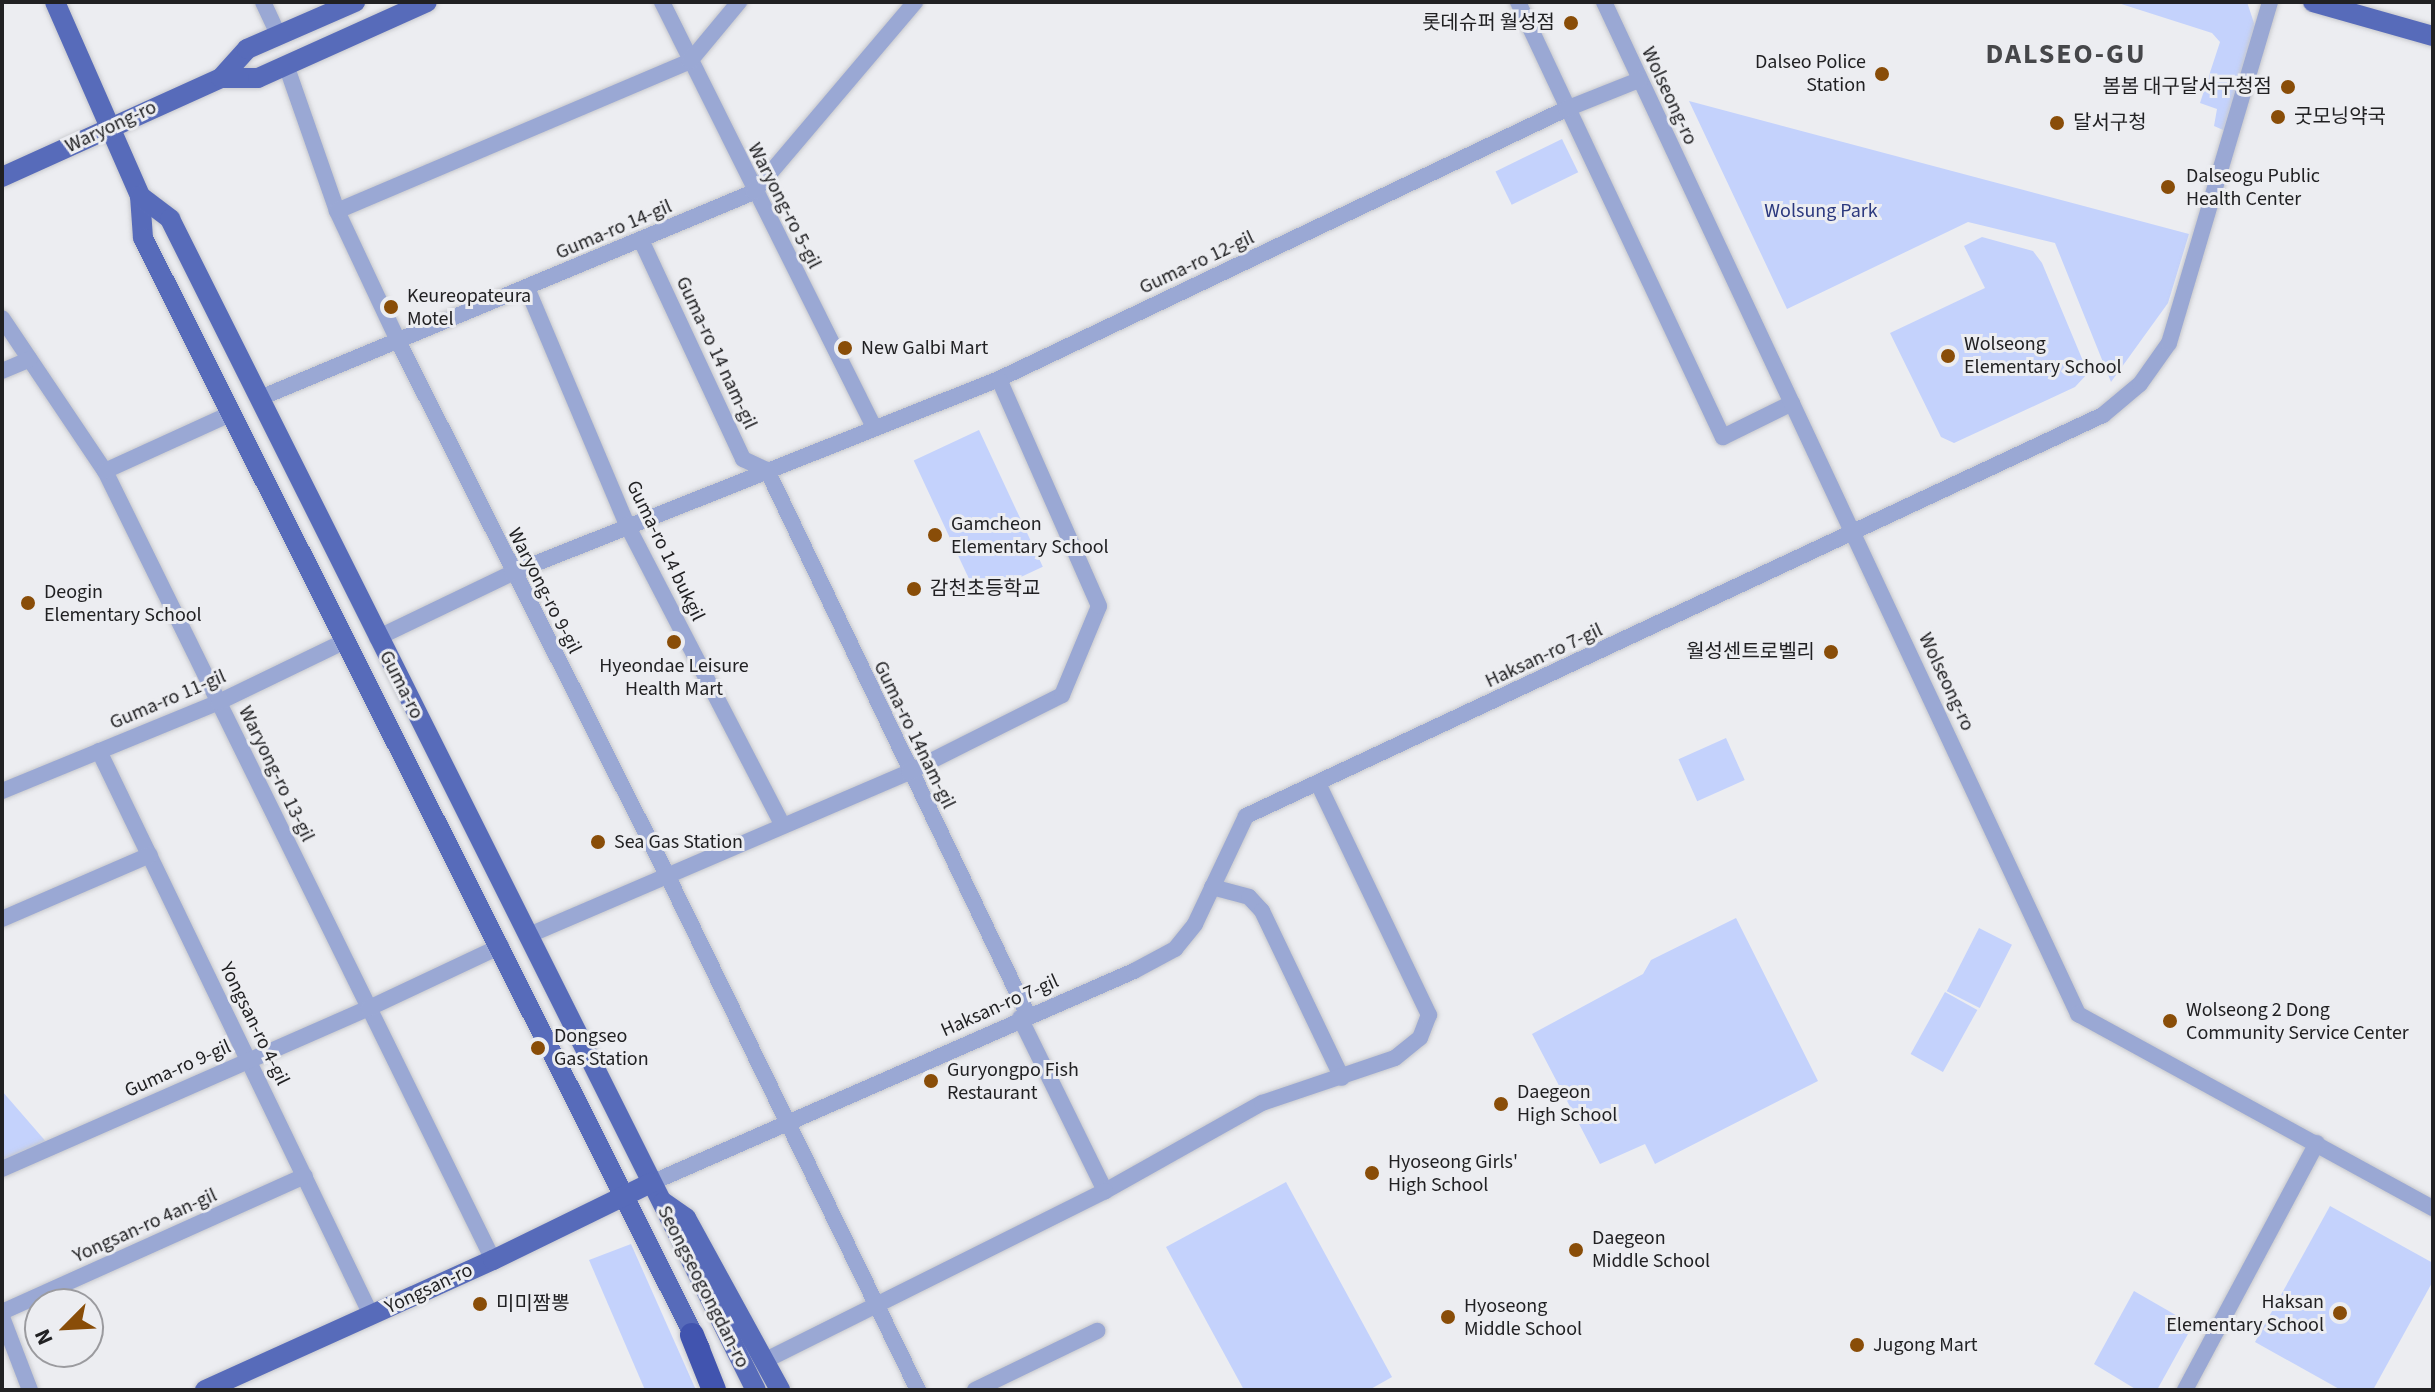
<!DOCTYPE html>
<html>
<head>
<meta charset="utf-8">
<style>
	body { margin:0 }
	#map { position:relative; width:2435px; height:1392px; overflow:hidden; background:#ecedf1; font-family:"Source Sans 3","Noto Sans KR",sans-serif }
	div>[style] { position:absolute }
	.green>* { inset:0; background:#c4d2fc; transform-origin:0 0 }
	.roads { filter:drop-shadow(0 0 2px #c7c8cc) drop-shadow(0 0 2px #c7c8cc) }
	.minor>* { height:16px; margin:-8px; padding:0 8px; transform-origin:8px; border-radius:8px; background:#9aa8d4 }
	.major>* { height:20px; margin:-10px; padding:0 10px; transform-origin:10px; border-radius:10px; background:#576bba }
	.highway>* { height:24px; margin:-12px; padding:0 12px; transform-origin:12px; border-radius:12px; background:#4154af }
	.dots>* { width:22px; height:22px; translate:-50% -50%; box-sizing:border-box; border:4px solid #ecedf1; border-radius:50% }
	span { translate:-50% -50%; white-space:nowrap; text-align:center; line-height:1.15; -webkit-text-stroke:6px #ecedf1; paint-order:stroke }
	.poi-label { font-size:20px; color:#212123 }
	.right { translate:-100% -50%; text-align:right }
	.left { translate:0 -50%; text-align:left }
	.street-label { font-size:20px; color:#212123 }
	.park-label { font-size:20px; color:#2c397e }
	.district-label { font-size:28px; color:#46474a; font-weight:700; letter-spacing:2px }
	.frame { position:absolute; inset:0; border:4px solid #212123; pointer-events:none }
	.north { position:absolute; left:24px; top:1288px; width:80px; height:80px; box-sizing:border-box; background:#ecedf1; border:2px solid #9b9b9f; border-radius:50%; rotate:246deg; font-size:22px; font-weight:700; line-height:32px; text-align:center; color:#212123 }
	.north::after { content:''; display:block; margin:auto; width:28px; height:36px; background:#894d08; clip-path:polygon(50% 0,100% 100%,50% 72%,0 100%) }
</style>
</head>
<body>
<div id="map">
	<div class="green">
		<i style="clip-path:polygon(2115px 2px,2247px 2px,2255px 26px,2228px 132px,2214px 126px,2217px 109px,2200px 103px,2220px 42px,2212px 33px)"></i>
		<i style="clip-path:polygon(1689px 101px,2189px 234px,2168px 303px,2111px 382px,2055px 243px,1968px 222px,1787px 309px)"></i>
		<i style="left:1562px;top:139px;width:37px;height:74px;rotate:64deg"></i>
		<i style="clip-path:polygon(1982px 237px,2033px 251px,2042px 263px,2088px 373px,2075px 387px,1954px 443px,1941px 437px,1890px 333px,1985px 288px,1964px 246px)"></i>
		<i style="left:979px;top:430px;width:151px;height:72px;rotate:65deg"></i>
		<i style="left:1726px;top:738px;width:46px;height:52px;rotate:66deg"></i>
		<i style="clip-path:polygon(1736px 918px,1818px 1081px,1655px 1164px,1645px 1144px,1600px 1164px,1532px 1034px,1643px 974px,1651px 960px)"></i>
		<i style="left:1979px;top:928px;width:37px;height:71px;rotate:27deg"></i>
		<i style="left:1945px;top:992px;width:37px;height:71px;rotate:29deg"></i>
		<i style="clip-path:polygon(2px 1091px,48px 1144px,2px 1164px)"></i>
		<i style="clip-path:polygon(1286px 1182px,1392px 1377px,1369px 1390px,1244px 1390px,1166px 1247px)"></i>
		<i style="clip-path:polygon(2330px 1206px,2433px 1263px,2433px 1281px,2373px 1390px,2341px 1390px,2255px 1342px)"></i>
		<i style="clip-path:polygon(631px 1244px,696px 1390px,645px 1390px,589px 1260px)"></i>
		<i style="clip-path:polygon(2134px 1291px,2193px 1325px,2157px 1390px,2137px 1390px,2094px 1364px)"></i>
	</div>
	<div class="roads">
		<div class="minor">
			<i style="left:263px;top:2px;width:38px;rotate:65deg"></i>
			<i style="left:662px;top:2px;width:475px;rotate:63.5deg"></i>
			<i style="left:1518px;top:2px;width:481px;rotate:64.8deg"></i>
			<i style="left:1723px;top:437px;width:77px;rotate:-26.2deg"></i>
			<i style="left:1604px;top:2px;width:1118px;rotate:64.9deg"></i>
			<i style="left:2078px;top:1014px;width:405px;rotate:28.7deg"></i>
			<i style="left:286px;top:65px;width:155px;rotate:70.7deg"></i>
			<i style="left:337px;top:211px;width:146px;rotate:64.8deg"></i>
			<i style="left:399px;top:343px;width:598px;rotate:63.26deg"></i>
			<i style="left:668px;top:877px;width:571px;rotate:64.02deg"></i>
			<i style="left:337px;top:211px;width:384px;rotate:-23deg"></i>
			<i style="left:690px;top:61px;width:77px;rotate:-50.3deg"></i>
			<i style="left:641px;top:240px;width:242px;rotate:65deg"></i>
			<i style="left:743px;top:459px;width:26px;rotate:25deg"></i>
			<i style="left:767px;top:470px;width:604px;rotate:64.41deg"></i>
			<i style="left:527px;top:288px;width:257px;rotate:67.1deg"></i>
			<i style="left:627px;top:525px;width:337px;rotate:62.6deg"></i>
			<i style="left:2px;top:318px;width:184px;rotate:56.1deg"></i>
			<i style="left:105px;top:471px;width:879px;rotate:63.81deg"></i>
			<i style="left:2px;top:371px;width:30px;rotate:-23deg"></i>
			<i style="left:260px;top:398px;width:535px;rotate:-22.64deg"></i>
			<i style="left:754px;top:192px;width:249px;rotate:-49.7deg"></i>
			<i style="left:105px;top:471px;width:140px;rotate:-24.5deg"></i>
			<i style="left:377px;top:638px;width:150px;rotate:-25.7deg"></i>
			<i style="left:512px;top:573px;width:524px;rotate:-21.72deg"></i>
			<i style="left:999px;top:379px;width:628px;rotate:-25.46deg"></i>
			<i style="left:1566px;top:109px;width:79px;rotate:-21.7deg"></i>
			<i style="left:99px;top:751px;width:626px;rotate:64.25deg"></i>
			<i style="left:2px;top:791px;width:235px;rotate:-22.3deg"></i>
			<i style="left:219px;top:702px;width:142px;rotate:-25.8deg"></i>
			<i style="left:1212px;top:887px;width:38px;rotate:15deg"></i>
			<i style="left:1249px;top:897px;width:19px;rotate:47deg"></i>
			<i style="left:1262px;top:911px;width:185px;rotate:64.4deg"></i>
			<i style="left:2px;top:919px;width:161px;rotate:-23.4deg"></i>
			<i style="left:527px;top:936px;width:416px;rotate:-23.2deg"></i>
			<i style="left:909px;top:772px;width:171px;rotate:-26.7deg"></i>
			<i style="left:1062px;top:695px;width:96px;rotate:-67.4deg"></i>
			<i style="left:1099px;top:606px;width:248px;rotate:-113.8deg"></i>
			<i style="left:1020px;top:1018px;width:193px;rotate:63.8deg"></i>
			<i style="left:1105px;top:1191px;width:180px;rotate:-29.3deg"></i>
			<i style="left:1262px;top:1103px;width:140px;rotate:-18.7deg"></i>
			<i style="left:1395px;top:1058px;width:32px;rotate:-39deg"></i>
			<i style="left:1420px;top:1038px;width:25px;rotate:-69deg"></i>
			<i style="left:1429px;top:1015px;width:257px;rotate:-115.6deg"></i>
			<i style="left:2px;top:1169px;width:401px;rotate:-23.7deg"></i>
			<i style="left:369px;top:1008px;width:146px;rotate:-25.2deg"></i>
			<i style="left:651px;top:1183px;width:527px;rotate:-23.7deg"></i>
			<i style="left:1134px;top:971px;width:47px;rotate:-28.2deg"></i>
			<i style="left:1175px;top:949px;width:32px;rotate:-51deg"></i>
			<i style="left:1195px;top:924px;width:119px;rotate:-64.7deg"></i>
			<i style="left:1246px;top:816px;width:946px;rotate:-25.08deg"></i>
			<i style="left:2103px;top:415px;width:48px;rotate:-40deg"></i>
			<i style="left:2140px;top:384px;width:50px;rotate:-54.7deg"></i>
			<i style="left:2169px;top:343px;width:356px;rotate:-73.5deg"></i>
			<i style="left:2px;top:1312px;width:332px;rotate:-24.2deg"></i>
			<i style="left:2px;top:1317px;width:78px;rotate:69deg"></i>
			<i style="left:764px;top:1361px;width:381px;rotate:-26.5deg"></i>
			<i style="left:975px;top:1390px;width:136px;rotate:-25.8deg"></i>
			<i style="left:2185px;top:1390px;width:280px;rotate:-61.9deg"></i>
		</div>
		<div class="major">
			<i style="left:55px;top:2px;width:212px;rotate:66.3deg"></i>
			<i style="left:140px;top:196px;width:42px;rotate:85.9deg"></i>
			<i style="left:143px;top:238px;width:1242px;rotate:63.35deg"></i>
			<i style="left:2313px;top:2px;width:125px;rotate:15.8deg"></i>
			<i style="left:221px;top:78px;width:39px;rotate:-48deg"></i>
			<i style="left:247px;top:49px;width:118px;rotate:-23.5deg"></i>
			<i style="left:2px;top:177px;width:240px;rotate:-24.3deg"></i>
			<i style="left:221px;top:78px;width:37px"></i>
			<i style="left:258px;top:78px;width:185px;rotate:-24.2deg"></i>
			<i style="left:140px;top:196px;width:38px;rotate:37deg"></i>
			<i style="left:170px;top:219px;width:1309px;rotate:63.42deg"></i>
			<i style="left:663px;top:1202px;width:28px;rotate:35deg"></i>
			<i style="left:686px;top:1218px;width:196px;rotate:61.3deg"></i>
			<i style="left:205px;top:1390px;width:316px;rotate:-24.3deg"></i>
			<i style="left:493px;top:1260px;width:176px;rotate:-26deg"></i>
		</div>
		<div class="highway">
			<i style="left:692px;top:1335px;width:59px;rotate:68.2deg"></i>
		</div>
	</div>
	<div class="dots">
		<i style="left:1571px;top:23px;background:#894d08"></i>
		<i style="left:1882px;top:74px;background:#894d08"></i>
		<i style="left:2288px;top:87px;background:#894d08"></i>
		<i style="left:2278px;top:117px;background:#894d08"></i>
		<i style="left:2057px;top:123px;background:#894d08"></i>
		<i style="left:2168px;top:187px;background:#894d08"></i>
		<i style="left:391px;top:307px;background:#894d08"></i>
		<i style="left:845px;top:348px;background:#894d08"></i>
		<i style="left:1948px;top:356px;background:#894d08"></i>
		<i style="left:935px;top:535px;background:#894d08"></i>
		<i style="left:914px;top:589px;background:#894d08"></i>
		<i style="left:28px;top:603px;background:#894d08"></i>
		<i style="left:674px;top:642px;background:#894d08"></i>
		<i style="left:1831px;top:652px;background:#894d08"></i>
		<i style="left:598px;top:842px;background:#894d08"></i>
		<i style="left:2170px;top:1021px;background:#894d08"></i>
		<i style="left:538px;top:1048px;background:#894d08"></i>
		<i style="left:931px;top:1081px;background:#894d08"></i>
		<i style="left:1501px;top:1104px;background:#894d08"></i>
		<i style="left:1372px;top:1173px;background:#894d08"></i>
		<i style="left:1576px;top:1250px;background:#894d08"></i>
		<i style="left:480px;top:1304px;background:#894d08"></i>
		<i style="left:2340px;top:1313px;background:#894d08"></i>
		<i style="left:1448px;top:1317px;background:#894d08"></i>
		<i style="left:1857px;top:1345px;background:#894d08"></i>
	</div>
	<div class="poi-label">
		<span class="right" style="left:1555px;top:23px">롯데슈퍼 월성점</span>
		<span class="right" style="left:1866px;top:74px">Dalseo Police<br>Station</span>
		<span class="right" style="left:2272px;top:87px">봄봄 대구달서구청점</span>
		<span class="left" style="left:2294px;top:117px">굿모닝약국</span>
		<span class="left" style="left:2073px;top:123px">달서구청</span>
		<span class="left" style="left:2186px;top:188px">Dalseogu Public<br>Health Center</span>
		<span class="left" style="left:407px;top:308px">Keureopateura<br>Motel</span>
		<span class="left" style="left:1964px;top:356px">Wolseong<br>Elementary School</span>
		<span class="left" style="left:861px;top:348px">New Galbi Mart</span>
		<span class="left" style="left:951px;top:536px">Gamcheon<br>Elementary School</span>
		<span class="left" style="left:930px;top:589px">감천초등학교</span>
		<span class="left" style="left:44px;top:604px">Deogin<br>Elementary School</span>
		<span class="right" style="left:1815px;top:652px">월성센트로벨리</span>
		<span style="left:674px;top:678px">Hyeondae Leisure<br>Health Mart</span>
		<span class="left" style="left:614px;top:842px">Sea Gas Station</span>
		<span class="left" style="left:2186px;top:1022px">Wolseong 2 Dong<br>Community Service Center</span>
		<span class="left" style="left:554px;top:1048px">Dongseo<br>Gas Station</span>
		<span class="left" style="left:947px;top:1082px">Guryongpo Fish<br>Restaurant</span>
		<span class="left" style="left:1517px;top:1104px">Daegeon<br>High School</span>
		<span class="left" style="left:1388px;top:1174px">Hyoseong Girls'<br>High School</span>
		<span class="left" style="left:1592px;top:1250px">Daegeon<br>Middle School</span>
		<span class="right" style="left:2324px;top:1314px">Haksan<br>Elementary School</span>
		<span class="left" style="left:496px;top:1304px">미미짬뽕</span>
		<span class="left" style="left:1464px;top:1318px">Hyoseong<br>Middle School</span>
		<span class="left" style="left:1873px;top:1345px">Jugong Mart</span>
	</div>
	<div class="street-label">
		<span style="left:1669px;top:96px;rotate:65deg">Wolseong-ro</span>
		<span style="left:111px;top:127px;rotate:-25deg">Waryong-ro</span>
		<span style="left:784px;top:206px;rotate:63deg">Waryong-ro 5-gil</span>
		<span style="left:614px;top:230px;rotate:-23deg">Guma-ro 14-gil</span>
		<span style="left:1197px;top:263px;rotate:-25deg">Guma-ro 12-gil</span>
		<span style="left:716px;top:353px;rotate:65deg">Guma-ro 14 nam-gil</span>
		<span style="left:665px;top:551px;rotate:64deg">Guma-ro 14 bukgil</span>
		<span style="left:544px;top:591px;rotate:63deg">Waryong-ro 9-gil</span>
		<span style="left:1544px;top:656px;rotate:-25deg">Haksan-ro 7-gil</span>
		<span style="left:1946px;top:682px;rotate:65deg">Wolseong-ro</span>
		<span style="left:401px;top:685px;rotate:63deg">Guma-ro</span>
		<span style="left:168px;top:700px;rotate:-23deg">Guma-ro 11-gil</span>
		<span style="left:914px;top:735px;rotate:64deg">Guma-ro 14nam-gil</span>
		<span style="left:276px;top:774px;rotate:64deg">Waryong-ro 13-gil</span>
		<span style="left:1000px;top:1006px;rotate:-24deg">Haksan-ro 7-gil</span>
		<span style="left:254px;top:1024px;rotate:64deg">Yongsan-ro 4-gil</span>
		<span style="left:178px;top:1069px;rotate:-24deg">Guma-ro 9-gil</span>
		<span style="left:145px;top:1226px;rotate:-24deg">Yongsan-ro 4an-gil</span>
		<span style="left:703px;top:1287px;rotate:63deg">Seongseogongdan-ro</span>
		<span style="left:429px;top:1289px;rotate:-25deg">Yongsan-ro</span>
	</div>
	<div class="park-label">
		<span style="left:1821px;top:211px">Wolsung Park</span>
	</div>
	<div class="district-label">
		<span style="left:2066px;top:54px">DALSEO-GU</span>
	</div>
	<div class="frame"></div>
	<div class="north">N</div>
</div>
</body>
</html>
